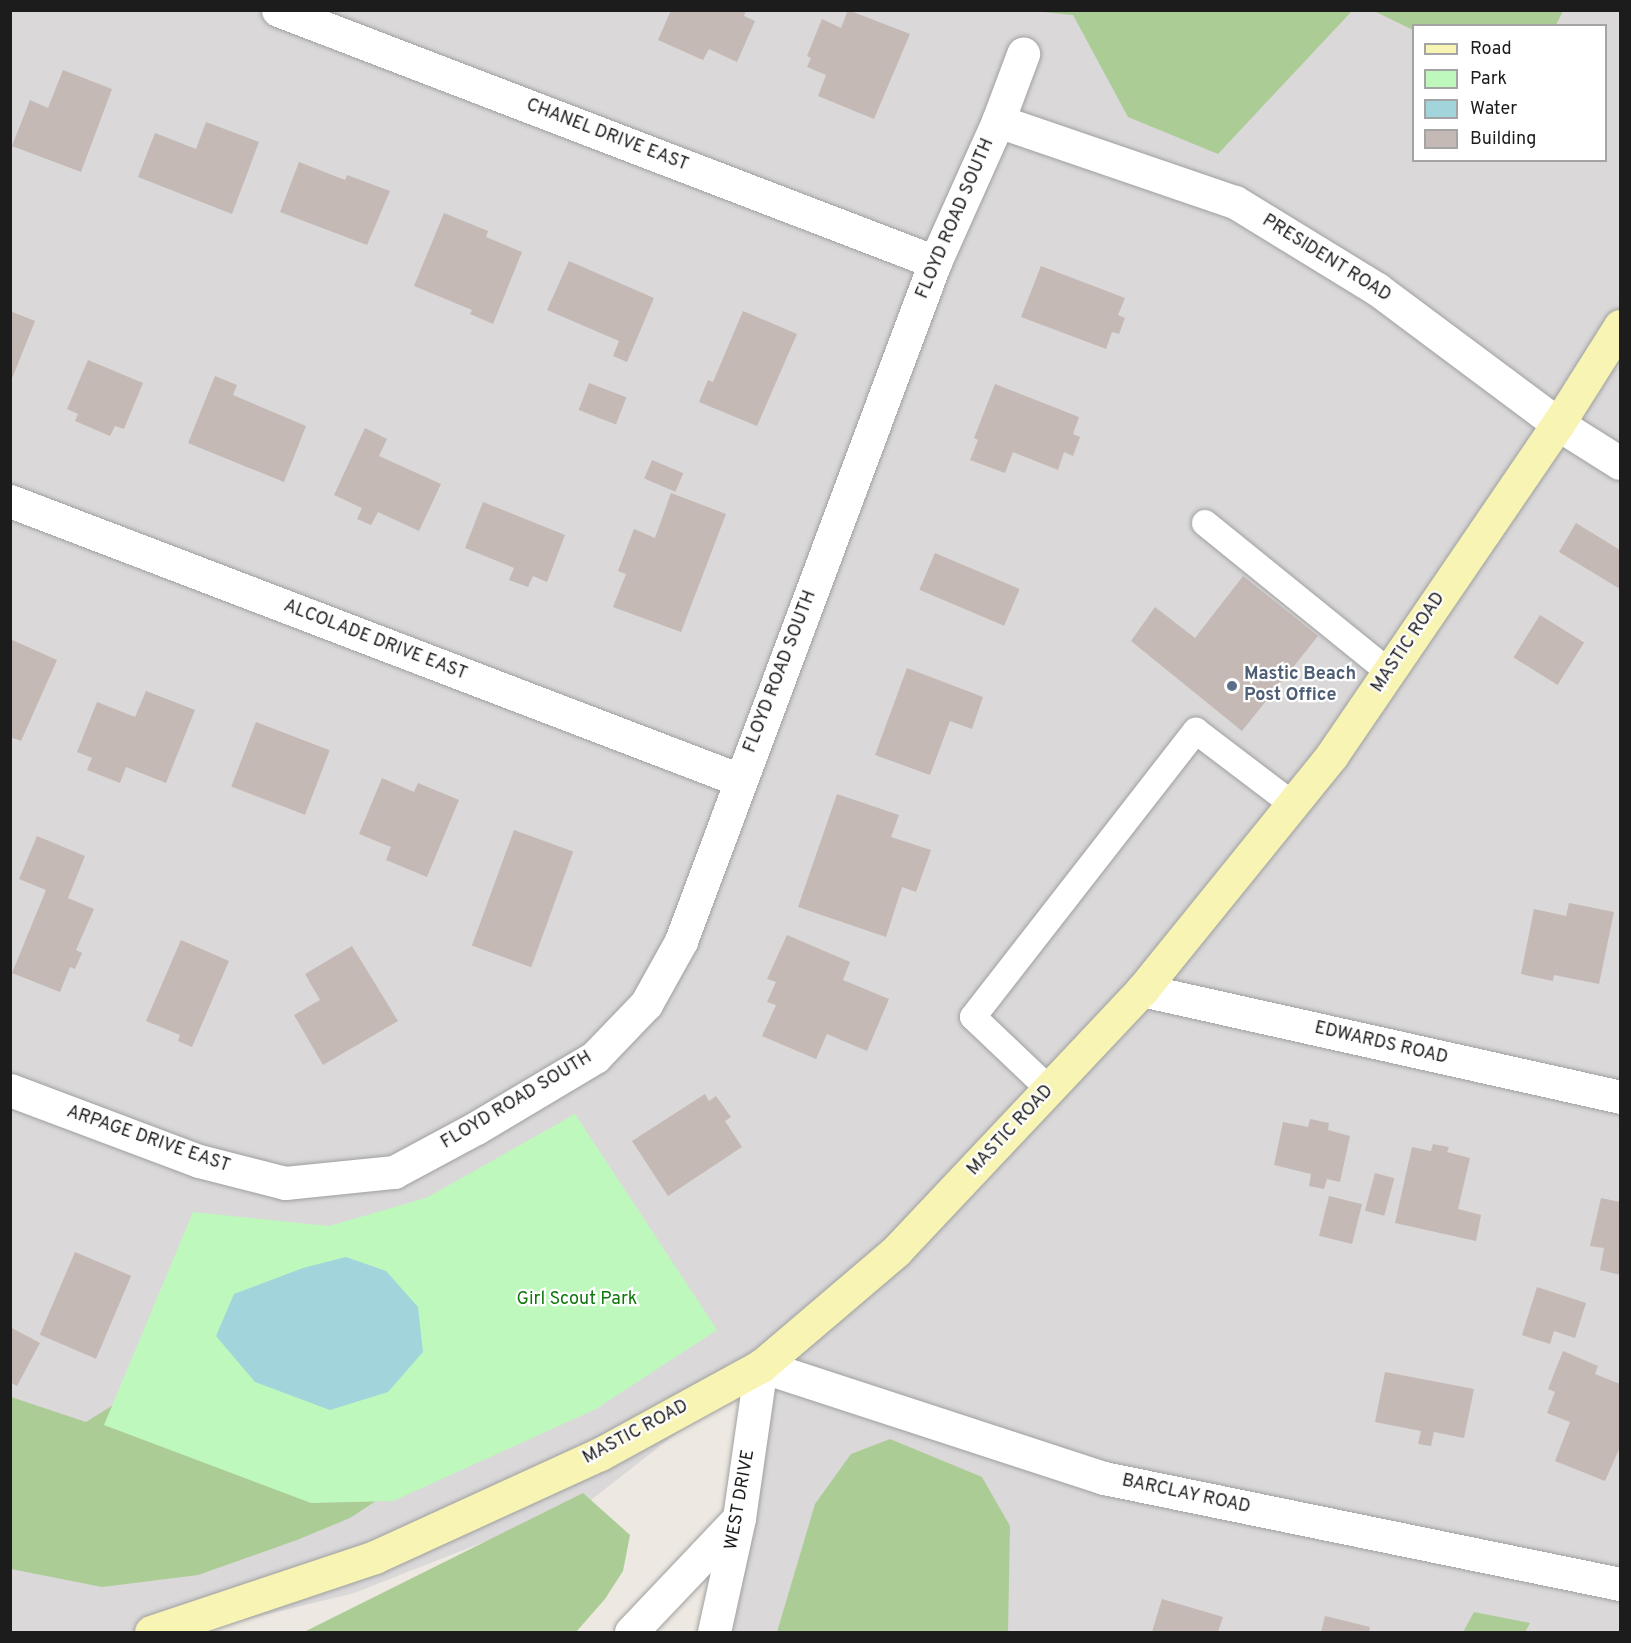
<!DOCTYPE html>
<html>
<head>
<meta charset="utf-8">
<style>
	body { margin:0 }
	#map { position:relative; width:1631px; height:1643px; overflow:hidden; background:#ede8e1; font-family:Overpass,sans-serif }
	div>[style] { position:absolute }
	.residential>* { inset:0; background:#dad8d9 }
	.forest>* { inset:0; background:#accc96 }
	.park>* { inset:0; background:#bff8bd }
	.water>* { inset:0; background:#a1d4db }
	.building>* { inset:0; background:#c4b9b5; transform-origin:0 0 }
	.roads { filter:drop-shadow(0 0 2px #a0a0a0) drop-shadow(0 0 2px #a0a0a0) }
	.lane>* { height:26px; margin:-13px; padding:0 13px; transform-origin:13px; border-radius:13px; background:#fff }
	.street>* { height:33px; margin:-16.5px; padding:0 16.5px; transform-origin:16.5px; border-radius:16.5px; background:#fff }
	.secondary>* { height:33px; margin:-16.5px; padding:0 16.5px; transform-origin:16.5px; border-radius:16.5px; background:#f8f4b4 }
	.dots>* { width:16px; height:16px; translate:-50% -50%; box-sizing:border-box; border:3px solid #fff; border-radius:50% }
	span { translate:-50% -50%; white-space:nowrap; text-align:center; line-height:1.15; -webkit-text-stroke:4.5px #fff; paint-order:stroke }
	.street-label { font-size:18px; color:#1c1c1c }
	.service-label { font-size:18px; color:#4e5e75; font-weight:700 }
	.left { translate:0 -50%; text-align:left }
	.park-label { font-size:18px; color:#10770c }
	.frame { position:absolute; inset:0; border:12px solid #1c1c1c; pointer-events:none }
	.legend { position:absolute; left:1412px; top:24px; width:195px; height:138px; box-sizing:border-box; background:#fff; border:2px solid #a4a4a4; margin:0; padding:8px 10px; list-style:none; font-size:18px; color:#1c1c1c }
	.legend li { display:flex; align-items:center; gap:12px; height:30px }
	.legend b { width:30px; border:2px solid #a4a4a4 }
</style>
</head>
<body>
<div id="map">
	<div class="residential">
		<i style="clip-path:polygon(evenodd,11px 11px,1620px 11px,1620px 1632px,714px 1632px,761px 1367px,591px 1500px,354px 1593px,211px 1628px,210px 1632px,11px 1632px,11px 11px,1414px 26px,1606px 26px,1606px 160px,1414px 160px,1414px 26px)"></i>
	</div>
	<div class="forest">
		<i style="clip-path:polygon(1033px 11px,1352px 10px,1352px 11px,1218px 154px,1128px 117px,1073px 15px)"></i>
		<i style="clip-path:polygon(1374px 11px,1563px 10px,1563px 11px,1556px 25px,1414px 26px,1413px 30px)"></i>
		<i style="clip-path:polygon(148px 1383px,491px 1425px,350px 1518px,297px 1540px,198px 1575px,102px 1587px,11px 1569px,11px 1397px,86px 1422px)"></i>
		<i style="clip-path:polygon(890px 1439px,982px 1477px,1010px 1526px,1008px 1632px,777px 1632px,815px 1504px,851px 1454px)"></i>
		<i style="clip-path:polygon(583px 1493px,630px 1535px,623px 1571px,605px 1599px,576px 1632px,304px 1632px)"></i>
		<i style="clip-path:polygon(1474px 1612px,1530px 1623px,1525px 1632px,1463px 1632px)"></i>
	</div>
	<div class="park">
		<i style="clip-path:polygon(575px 1114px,717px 1330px,596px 1409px,393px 1501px,311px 1503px,104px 1425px,193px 1212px,329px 1226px,426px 1198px)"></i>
	</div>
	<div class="water">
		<i style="clip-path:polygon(346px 1257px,386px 1271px,418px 1307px,423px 1352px,388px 1392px,330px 1410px,255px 1382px,216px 1336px,234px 1294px,303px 1268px)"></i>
	</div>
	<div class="building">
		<i style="clip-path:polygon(671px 10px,746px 10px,744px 16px,755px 21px,737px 62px,709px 49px,703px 60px,658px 40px)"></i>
		<i style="clip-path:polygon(848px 10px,910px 34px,874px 119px,818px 96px,826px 75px,807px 67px,811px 58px,807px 56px,822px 19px,841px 28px)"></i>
		<i style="clip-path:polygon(63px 70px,112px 89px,81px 172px,12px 146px,30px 100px,48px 108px)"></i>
		<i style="clip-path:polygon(206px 122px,259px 142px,232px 214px,138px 177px,155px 133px,196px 149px)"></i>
		<i style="clip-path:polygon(299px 162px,345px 180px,347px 175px,390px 191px,367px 245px,280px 212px)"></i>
		<i style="clip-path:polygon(444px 213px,488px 231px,486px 237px,522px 252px,493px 324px,470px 314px,472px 310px,414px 286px)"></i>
		<i style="clip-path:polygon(569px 261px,654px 298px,627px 362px,613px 356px,619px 341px,547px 310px)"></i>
		<i style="clip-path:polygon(1041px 266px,1125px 298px,1118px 315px,1125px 318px,1119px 334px,1112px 332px,1106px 349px,1021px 317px)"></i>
		<i style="clip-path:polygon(10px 311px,35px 321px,11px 381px,10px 381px)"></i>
		<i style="clip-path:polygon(743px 311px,797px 334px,757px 426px,699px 402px,708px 380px,713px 382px)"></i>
		<i style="clip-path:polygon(88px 360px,143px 383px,124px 429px,115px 426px,110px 436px,75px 421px,78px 414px,67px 409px)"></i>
		<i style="clip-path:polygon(215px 376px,237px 385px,233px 395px,306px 426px,284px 482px,188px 443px)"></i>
		<i style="left:589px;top:383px;width:40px;height:29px;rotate:21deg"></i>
		<i style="clip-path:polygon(995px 384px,1079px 417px,1073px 434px,1080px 437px,1073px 456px,1064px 452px,1058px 470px,1013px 452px,1005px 473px,970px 460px,978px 440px,974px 438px)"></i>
		<i style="clip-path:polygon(365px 428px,387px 439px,379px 456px,441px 484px,419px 531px,378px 512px,371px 525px,357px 519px,362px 508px,334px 495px)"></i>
		<i style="left:652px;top:460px;width:34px;height:20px;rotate:23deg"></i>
		<i style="clip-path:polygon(671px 493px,726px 514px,681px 632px,613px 607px,626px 574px,618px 571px,634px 529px,655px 538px)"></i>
		<i style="clip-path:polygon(483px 502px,565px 535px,547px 582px,533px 576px,528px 587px,509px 580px,514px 568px,465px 548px)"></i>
		<i style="clip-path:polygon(1576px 523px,1620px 550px,1620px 589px,1559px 552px)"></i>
		<i style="left:935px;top:553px;width:92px;height:40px;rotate:23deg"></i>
		<i style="clip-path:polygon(1243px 576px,1318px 636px,1242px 731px,1131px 641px,1155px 607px,1195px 638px)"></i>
		<i style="left:1540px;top:615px;width:52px;height:50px;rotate:32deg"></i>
		<i style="clip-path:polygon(10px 639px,57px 660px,21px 741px,10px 737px)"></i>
		<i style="clip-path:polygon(907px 668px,983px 697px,972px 729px,950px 721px,930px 775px,875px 755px)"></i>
		<i style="clip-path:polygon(146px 691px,195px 710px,166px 783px,126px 767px,120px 783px,87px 770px,92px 758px,77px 752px,97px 702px,135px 717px)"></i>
		<i style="left:256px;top:722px;width:79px;height:69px;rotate:21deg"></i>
		<i style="clip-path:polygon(382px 778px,414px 792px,418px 783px,459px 800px,427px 877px,386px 860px,391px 847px,359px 834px)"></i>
		<i style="clip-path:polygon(837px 794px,899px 815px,891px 837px,931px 850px,916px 892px,902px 887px,886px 937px,798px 907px)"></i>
		<i style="left:514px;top:830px;width:63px;height:123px;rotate:20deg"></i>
		<i style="clip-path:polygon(37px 836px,85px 856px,68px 898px,94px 909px,76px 950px,82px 953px,75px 969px,70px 967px,60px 992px,12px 973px,46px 890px,19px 879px)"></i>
		<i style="clip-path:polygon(1569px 903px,1614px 912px,1599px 984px,1554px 975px,1553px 981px,1521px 974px,1534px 909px,1566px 916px)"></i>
		<i style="clip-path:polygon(787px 935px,850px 962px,843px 980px,889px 999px,867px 1051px,827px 1034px,816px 1059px,762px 1036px,776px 1005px,767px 1002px,776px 982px,767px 979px)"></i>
		<i style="clip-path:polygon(181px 940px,229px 961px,192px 1047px,178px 1041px,180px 1035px,146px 1021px)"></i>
		<i style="clip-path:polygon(352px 946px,398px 1021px,323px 1065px,294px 1015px,320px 1000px,305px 974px)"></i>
		<i style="clip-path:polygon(705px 1094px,709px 1101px,716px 1096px,731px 1117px,725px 1121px,742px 1147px,668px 1196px,632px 1141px)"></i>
		<i style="clip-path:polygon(1310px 1119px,1329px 1123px,1328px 1130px,1350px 1136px,1340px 1182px,1327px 1179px,1324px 1189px,1309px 1186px,1311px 1174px,1274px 1165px,1283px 1122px,1308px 1127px)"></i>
		<i style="clip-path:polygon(1433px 1144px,1449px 1147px,1447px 1152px,1470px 1158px,1458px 1209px,1481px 1215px,1476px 1241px,1395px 1223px,1412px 1147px,1431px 1151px)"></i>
		<i style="left:1375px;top:1173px;width:20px;height:39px;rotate:15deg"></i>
		<i style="left:1329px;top:1196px;width:34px;height:41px;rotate:14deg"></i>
		<i style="clip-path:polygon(1601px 1198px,1620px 1202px,1620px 1275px,1600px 1270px,1604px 1248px,1590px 1246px)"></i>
		<i style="left:75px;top:1252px;width:61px;height:90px;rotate:23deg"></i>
		<i style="clip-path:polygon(1537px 1287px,1586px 1303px,1575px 1338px,1554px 1331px,1550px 1344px,1522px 1335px)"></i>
		<i style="clip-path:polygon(10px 1327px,40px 1343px,17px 1386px,10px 1382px)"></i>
		<i style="clip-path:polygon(1563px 1351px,1598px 1366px,1595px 1374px,1620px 1384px,1620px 1447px,1605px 1481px,1555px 1461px,1570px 1422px,1547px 1413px,1555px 1392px,1548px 1389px)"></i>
		<i style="clip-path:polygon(1385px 1372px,1474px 1389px,1464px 1438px,1434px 1432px,1431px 1446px,1418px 1444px,1421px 1431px,1375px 1422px)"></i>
		<i style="clip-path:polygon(1162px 1599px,1223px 1617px,1218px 1632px,1152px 1632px)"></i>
		<i style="clip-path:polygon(1325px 1616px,1370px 1627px,1369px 1632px,1321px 1632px)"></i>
	</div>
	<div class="roads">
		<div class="lane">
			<i style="left:1205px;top:523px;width:237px;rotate:39deg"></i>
			<i style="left:1050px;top:1090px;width:106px;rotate:-136.5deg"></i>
			<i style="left:973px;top:1017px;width:363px;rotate:-52.1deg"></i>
			<i style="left:1196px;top:731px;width:121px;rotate:37.2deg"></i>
		</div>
		<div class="street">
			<i style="left:278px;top:10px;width:704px;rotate:20.98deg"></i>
			<i style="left:998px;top:121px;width:250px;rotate:18.9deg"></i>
			<i style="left:1235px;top:202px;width:167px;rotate:31.5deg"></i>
			<i style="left:1377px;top:289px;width:226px;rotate:36.7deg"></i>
			<i style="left:1558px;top:424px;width:73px;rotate:32.2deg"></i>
			<i style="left:10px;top:501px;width:781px;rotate:20.92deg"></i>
			<i style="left:1142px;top:990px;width:490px;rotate:12.6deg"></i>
			<i style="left:10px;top:1090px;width:202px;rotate:20.6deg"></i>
			<i style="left:199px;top:1161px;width:89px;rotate:14.3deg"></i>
			<i style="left:285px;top:1183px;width:110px;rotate:-5.8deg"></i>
			<i style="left:394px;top:1172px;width:93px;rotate:-28.2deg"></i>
			<i style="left:476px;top:1128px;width:139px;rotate:-30.8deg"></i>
			<i style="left:595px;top:1057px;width:74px;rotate:-46.1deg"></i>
			<i style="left:646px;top:1004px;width:72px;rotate:-60.9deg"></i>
			<i style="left:681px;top:941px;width:725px;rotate:-69.49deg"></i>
			<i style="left:935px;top:262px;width:154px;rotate:-65.9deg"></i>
			<i style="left:998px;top:121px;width:72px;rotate:-69.5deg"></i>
			<i style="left:631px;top:1632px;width:157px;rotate:-46.5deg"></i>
			<i style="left:714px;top:1632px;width:117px;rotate:-77.6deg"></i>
			<i style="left:739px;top:1518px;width:154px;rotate:-81.8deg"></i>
			<i style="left:761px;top:1366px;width:361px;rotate:18.1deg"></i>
			<i style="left:1104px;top:1478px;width:527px;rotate:11.61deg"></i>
		</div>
		<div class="secondary">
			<i style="left:151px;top:1632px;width:236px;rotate:-18.5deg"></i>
			<i style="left:375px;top:1557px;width:247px;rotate:-24.6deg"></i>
			<i style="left:600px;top:1454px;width:183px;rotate:-28.7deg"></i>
			<i style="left:761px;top:1366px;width:177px;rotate:-40.4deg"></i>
			<i style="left:896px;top:1251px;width:359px;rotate:-46.7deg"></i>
			<i style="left:1142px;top:990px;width:302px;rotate:-51deg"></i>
			<i style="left:1332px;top:755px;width:401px;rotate:-55.7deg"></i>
			<i style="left:1558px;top:424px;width:116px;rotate:-57.7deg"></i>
		</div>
	</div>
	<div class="dots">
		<i style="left:1232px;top:686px;background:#5c6f8a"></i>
	</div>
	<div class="street-label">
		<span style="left:607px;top:136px;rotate:21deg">CHANEL DRIVE EAST</span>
		<span style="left:956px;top:219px;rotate:-67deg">FLOYD ROAD SOUTH</span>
		<span style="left:1326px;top:259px;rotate:32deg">PRESIDENT ROAD</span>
		<span style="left:375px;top:641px;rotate:21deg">ALCOLADE DRIVE EAST</span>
		<span style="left:1409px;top:643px;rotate:-56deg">MASTIC ROAD</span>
		<span style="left:781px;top:672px;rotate:-69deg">FLOYD ROAD SOUTH</span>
		<span style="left:1381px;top:1044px;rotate:13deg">EDWARDS ROAD</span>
		<span style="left:517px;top:1101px;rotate:-31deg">FLOYD ROAD SOUTH</span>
		<span style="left:1011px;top:1131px;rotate:-47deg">MASTIC ROAD</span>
		<span style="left:148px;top:1140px;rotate:19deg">ARPAGE DRIVE EAST</span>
		<span style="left:636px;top:1433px;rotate:-28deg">MASTIC ROAD</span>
		<span style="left:1186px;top:1495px;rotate:12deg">BARCLAY ROAD</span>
		<span style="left:741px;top:1500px;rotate:-80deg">WEST DRIVE</span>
	</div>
	<div class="service-label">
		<span class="left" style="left:1244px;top:686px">Mastic Beach<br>Post Office</span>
	</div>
	<div class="park-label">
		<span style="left:577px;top:1300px">Girl Scout Park</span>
	</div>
	<div class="frame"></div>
	<ul class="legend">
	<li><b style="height:8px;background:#f8f4b4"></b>Road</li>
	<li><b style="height:16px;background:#bff8bd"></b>Park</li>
	<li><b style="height:16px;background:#a1d4db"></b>Water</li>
	<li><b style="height:16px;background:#c4b9b5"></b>Building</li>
	</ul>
</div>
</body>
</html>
